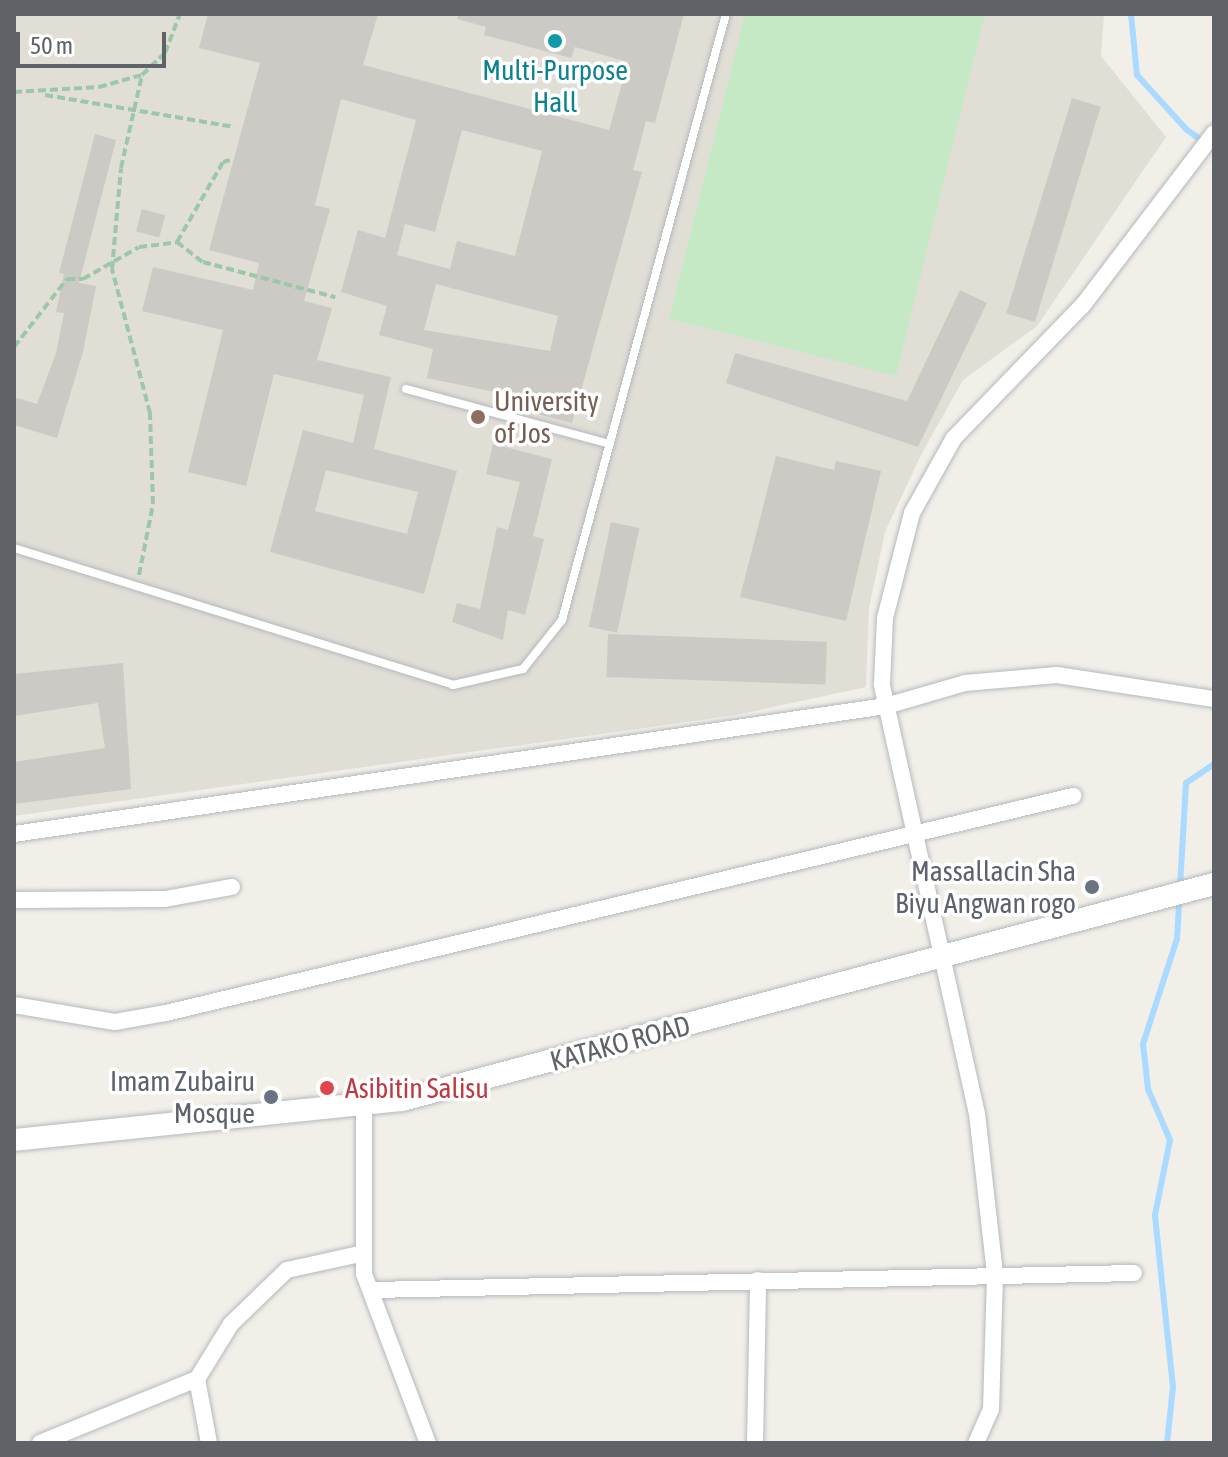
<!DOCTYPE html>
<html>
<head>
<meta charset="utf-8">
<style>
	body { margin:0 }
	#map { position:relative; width:1228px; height:1457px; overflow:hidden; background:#f1efe8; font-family:"Asap Condensed",sans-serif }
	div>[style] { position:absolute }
	.education>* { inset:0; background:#e1ded6 }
	.green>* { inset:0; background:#c5e8c5 }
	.stream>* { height:6px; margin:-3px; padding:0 3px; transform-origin:3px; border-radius:3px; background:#aadaff }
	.building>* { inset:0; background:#cccac5; transform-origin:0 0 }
	.path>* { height:4px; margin-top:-2px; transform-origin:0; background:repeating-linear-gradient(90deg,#9cc7a9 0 8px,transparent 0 12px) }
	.roads { filter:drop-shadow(0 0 2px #b5b8bc) drop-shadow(0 0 2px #b5b8bc) }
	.service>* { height:8px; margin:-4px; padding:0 4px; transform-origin:4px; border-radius:4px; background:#fff }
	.minor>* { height:16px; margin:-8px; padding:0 8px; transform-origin:8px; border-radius:8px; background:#fff }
	.tertiary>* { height:22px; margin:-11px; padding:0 11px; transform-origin:11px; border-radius:11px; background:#fff }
	.dots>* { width:22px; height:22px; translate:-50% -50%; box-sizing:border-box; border:4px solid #fff; border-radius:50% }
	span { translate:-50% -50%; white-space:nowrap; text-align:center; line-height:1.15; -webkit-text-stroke:7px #fff; paint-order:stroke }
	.culture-label { font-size:28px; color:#0d838f }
	.education-label { font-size:28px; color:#785e54 }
	.left { translate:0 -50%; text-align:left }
	.worship-label { font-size:28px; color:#5b616d }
	.right { translate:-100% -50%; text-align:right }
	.street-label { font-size:28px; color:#5f6368 }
	.health-label { font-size:28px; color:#be3a42 }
	.frame { position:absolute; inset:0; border:16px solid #5f6368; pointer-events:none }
	.scale { position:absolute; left:16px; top:32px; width:150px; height:36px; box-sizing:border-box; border:4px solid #5f6368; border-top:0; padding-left:10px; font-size:24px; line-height:28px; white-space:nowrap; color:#5f6368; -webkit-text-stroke:6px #fff; paint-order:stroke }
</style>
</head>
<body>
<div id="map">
	<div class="education">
		<i style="clip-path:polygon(14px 14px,1104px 14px,1101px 56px,1166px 137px,1037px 326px,963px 380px,922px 453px,885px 532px,869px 608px,866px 687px,736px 715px,14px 816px)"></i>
	</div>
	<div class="green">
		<i style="clip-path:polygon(745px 14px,985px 14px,896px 376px,669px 319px)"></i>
	</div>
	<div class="stream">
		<i style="left:1131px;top:14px;width:61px;rotate:84.4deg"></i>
		<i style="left:1137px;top:75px;width:73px;rotate:47.8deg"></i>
		<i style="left:1186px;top:129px;width:34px;rotate:36deg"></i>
		<i style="left:1167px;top:1443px;width:56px;rotate:-83.9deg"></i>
		<i style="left:1173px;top:1387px;width:173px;rotate:-96deg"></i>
		<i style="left:1155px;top:1215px;width:76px;rotate:-78.7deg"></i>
		<i style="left:1170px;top:1140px;width:56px;rotate:-113.3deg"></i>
		<i style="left:1148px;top:1089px;width:45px;rotate:-96.3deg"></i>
		<i style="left:1143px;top:1044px;width:110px;rotate:-72.1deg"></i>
		<i style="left:1177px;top:939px;width:156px;rotate:-86.7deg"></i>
		<i style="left:1186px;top:783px;width:34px;rotate:-34deg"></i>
	</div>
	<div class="building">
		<i style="clip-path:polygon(evenodd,208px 14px,378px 14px,363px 65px,609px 130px,628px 62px,575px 47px,571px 58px,484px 35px,486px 27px,457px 19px,458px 14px,684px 14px,655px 123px,646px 121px,633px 170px,642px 172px,572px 423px,534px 413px,537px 401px,427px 378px,433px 349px,379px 335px,387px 306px,341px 292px,358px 230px,385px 238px,416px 120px,341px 99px,315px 205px,330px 209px,304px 301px,332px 308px,317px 360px,391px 377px,374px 449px,457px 471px,424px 594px,270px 552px,303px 430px,353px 443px,364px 395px,274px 374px,246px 486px,188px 472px,223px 330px,142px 311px,153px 267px,253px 290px,259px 263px,209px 250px,260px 63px,199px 48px,208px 14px,462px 130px,542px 151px,515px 256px,457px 241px,450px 269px,397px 255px,405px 224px,435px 232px,462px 130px,208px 14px,436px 284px,558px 316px,550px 351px,424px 330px,436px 284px,208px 14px,326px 470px,418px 492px,407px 534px,315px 511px,326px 470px)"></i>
		<i style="left:1072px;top:98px;width:30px;height:225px;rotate:17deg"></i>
		<i style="clip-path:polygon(95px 134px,116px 140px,79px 283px,96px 286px,83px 352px,57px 438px,14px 425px,14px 397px,37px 404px,56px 353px,64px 313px,56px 312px,64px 274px,59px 273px)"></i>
		<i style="left:142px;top:209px;width:24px;height:23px;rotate:15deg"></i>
		<i style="clip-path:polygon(960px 290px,987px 303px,918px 447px,726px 383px,735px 353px,907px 401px)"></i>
		<i style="clip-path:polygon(493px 444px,552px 459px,533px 536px,544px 539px,525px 615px,508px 610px,503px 640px,452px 622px,457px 603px,480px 609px,497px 527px,508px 530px,520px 482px,486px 474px)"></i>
		<i style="clip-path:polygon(776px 456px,834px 470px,836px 461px,881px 471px,846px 621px,740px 597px)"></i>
		<i style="left:611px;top:522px;width:29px;height:107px;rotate:12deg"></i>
		<i style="left:608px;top:634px;width:219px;height:43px;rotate:2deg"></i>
		<i style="clip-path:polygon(123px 663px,131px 789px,14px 804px,14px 762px,105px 748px,98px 703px,14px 716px,14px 674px)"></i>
	</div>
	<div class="path">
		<i style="left:14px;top:92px;width:85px;rotate:-3.4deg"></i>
		<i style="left:99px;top:87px;width:45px;rotate:-15.6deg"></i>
		<i style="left:142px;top:75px;width:32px;rotate:-44deg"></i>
		<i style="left:165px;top:53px;width:42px;rotate:-69deg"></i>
		<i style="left:45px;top:95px;width:192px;rotate:9.6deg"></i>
		<i style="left:177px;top:242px;width:33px;rotate:38deg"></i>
		<i style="left:203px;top:262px;width:137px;rotate:14.9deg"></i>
		<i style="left:14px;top:347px;width:86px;rotate:-52.1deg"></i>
		<i style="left:67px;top:279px;width:16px"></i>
		<i style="left:83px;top:279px;width:64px;rotate:-29.7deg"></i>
		<i style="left:139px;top:247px;width:38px;rotate:-7deg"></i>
		<i style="left:177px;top:242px;width:92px;rotate:-60.1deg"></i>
		<i style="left:223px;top:162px;width:7px;rotate:-16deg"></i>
		<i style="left:139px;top:575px;width:72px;rotate:-78.8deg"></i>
		<i style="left:153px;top:504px;width:91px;rotate:-91.9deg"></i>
		<i style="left:150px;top:413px;width:149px;rotate:-104.8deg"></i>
		<i style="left:112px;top:269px;width:101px;rotate:-84.9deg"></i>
		<i style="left:121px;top:168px;width:95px;rotate:-77.3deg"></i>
	</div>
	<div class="roads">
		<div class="service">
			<i style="left:406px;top:389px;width:211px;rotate:15.1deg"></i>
			<i style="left:14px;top:548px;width:460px;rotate:17.3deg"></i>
			<i style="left:453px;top:685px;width:72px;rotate:-12.9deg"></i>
			<i style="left:523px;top:669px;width:63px;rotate:-51.5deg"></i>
			<i style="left:562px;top:620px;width:628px;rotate:-74.86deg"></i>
		</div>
		<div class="minor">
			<i style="left:14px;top:834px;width:881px;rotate:-8.35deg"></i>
			<i style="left:886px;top:706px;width:82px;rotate:-16.2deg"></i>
			<i style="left:965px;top:683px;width:92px;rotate:-5deg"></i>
			<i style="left:1057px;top:675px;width:159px;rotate:8.7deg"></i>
			<i style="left:14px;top:900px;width:151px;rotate:-0.4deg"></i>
			<i style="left:165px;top:899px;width:68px;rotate:-10.2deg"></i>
			<i style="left:14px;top:1005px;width:102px;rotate:9.6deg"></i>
			<i style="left:115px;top:1022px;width:52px;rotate:-10deg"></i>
			<i style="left:166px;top:1013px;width:933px;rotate:-13.46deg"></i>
			<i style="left:364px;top:1106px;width:168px;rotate:90deg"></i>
			<i style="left:364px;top:1274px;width:181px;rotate:69.3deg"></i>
			<i style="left:373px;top:1290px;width:761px;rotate:-1.28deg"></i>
			<i style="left:40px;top:1443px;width:170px;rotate:-22.2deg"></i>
			<i style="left:209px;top:1443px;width:65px;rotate:-100.6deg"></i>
			<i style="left:197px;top:1379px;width:65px;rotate:-58.3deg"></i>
			<i style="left:231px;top:1324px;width:78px;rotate:-44deg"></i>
			<i style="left:287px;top:1270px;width:75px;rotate:-12.4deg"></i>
			<i style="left:755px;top:1443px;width:163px;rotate:-88.9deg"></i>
			<i style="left:976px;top:1443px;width:36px;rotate:-66deg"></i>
			<i style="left:991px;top:1410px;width:136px;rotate:-88.3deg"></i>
			<i style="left:995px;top:1274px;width:161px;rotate:-96.4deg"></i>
			<i style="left:977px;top:1114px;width:440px;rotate:-102.5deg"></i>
			<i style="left:882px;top:684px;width:66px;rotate:-87.4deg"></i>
			<i style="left:885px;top:618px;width:108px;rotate:-75.6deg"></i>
			<i style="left:912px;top:513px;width:86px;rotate:-60.8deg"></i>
			<i style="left:954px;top:438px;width:185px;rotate:-45.9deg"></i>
			<i style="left:1083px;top:305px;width:216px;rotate:-52.7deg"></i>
		</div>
		<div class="tertiary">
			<i style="left:14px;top:1140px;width:390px;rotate:-5.9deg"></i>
			<i style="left:402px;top:1100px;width:840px;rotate:-14.9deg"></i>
		</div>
	</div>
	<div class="dots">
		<i style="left:555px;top:41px;background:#0f9aa8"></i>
		<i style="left:478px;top:417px;background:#8d6e63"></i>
		<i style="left:1092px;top:887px;background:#6b7280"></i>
		<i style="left:327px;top:1088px;background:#e0444e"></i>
		<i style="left:271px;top:1097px;background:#6b7280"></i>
	</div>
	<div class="culture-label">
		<span style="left:555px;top:86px">Multi-Purpose<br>Hall</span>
	</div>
	<div class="education-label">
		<span class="left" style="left:494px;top:417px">University<br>of Jos</span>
	</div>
	<div class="worship-label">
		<span class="right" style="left:1076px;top:887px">Massallacin Sha<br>Biyu Angwan rogo</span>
		<span class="right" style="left:255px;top:1097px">Imam Zubairu<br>Mosque</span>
	</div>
	<div class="street-label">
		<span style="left:620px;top:1043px;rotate:-15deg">KATAKO ROAD</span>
	</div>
	<div class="health-label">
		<span class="left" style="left:345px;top:1088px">Asibitin Salisu</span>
	</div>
	<div class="frame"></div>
	<div class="scale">50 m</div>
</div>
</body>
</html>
